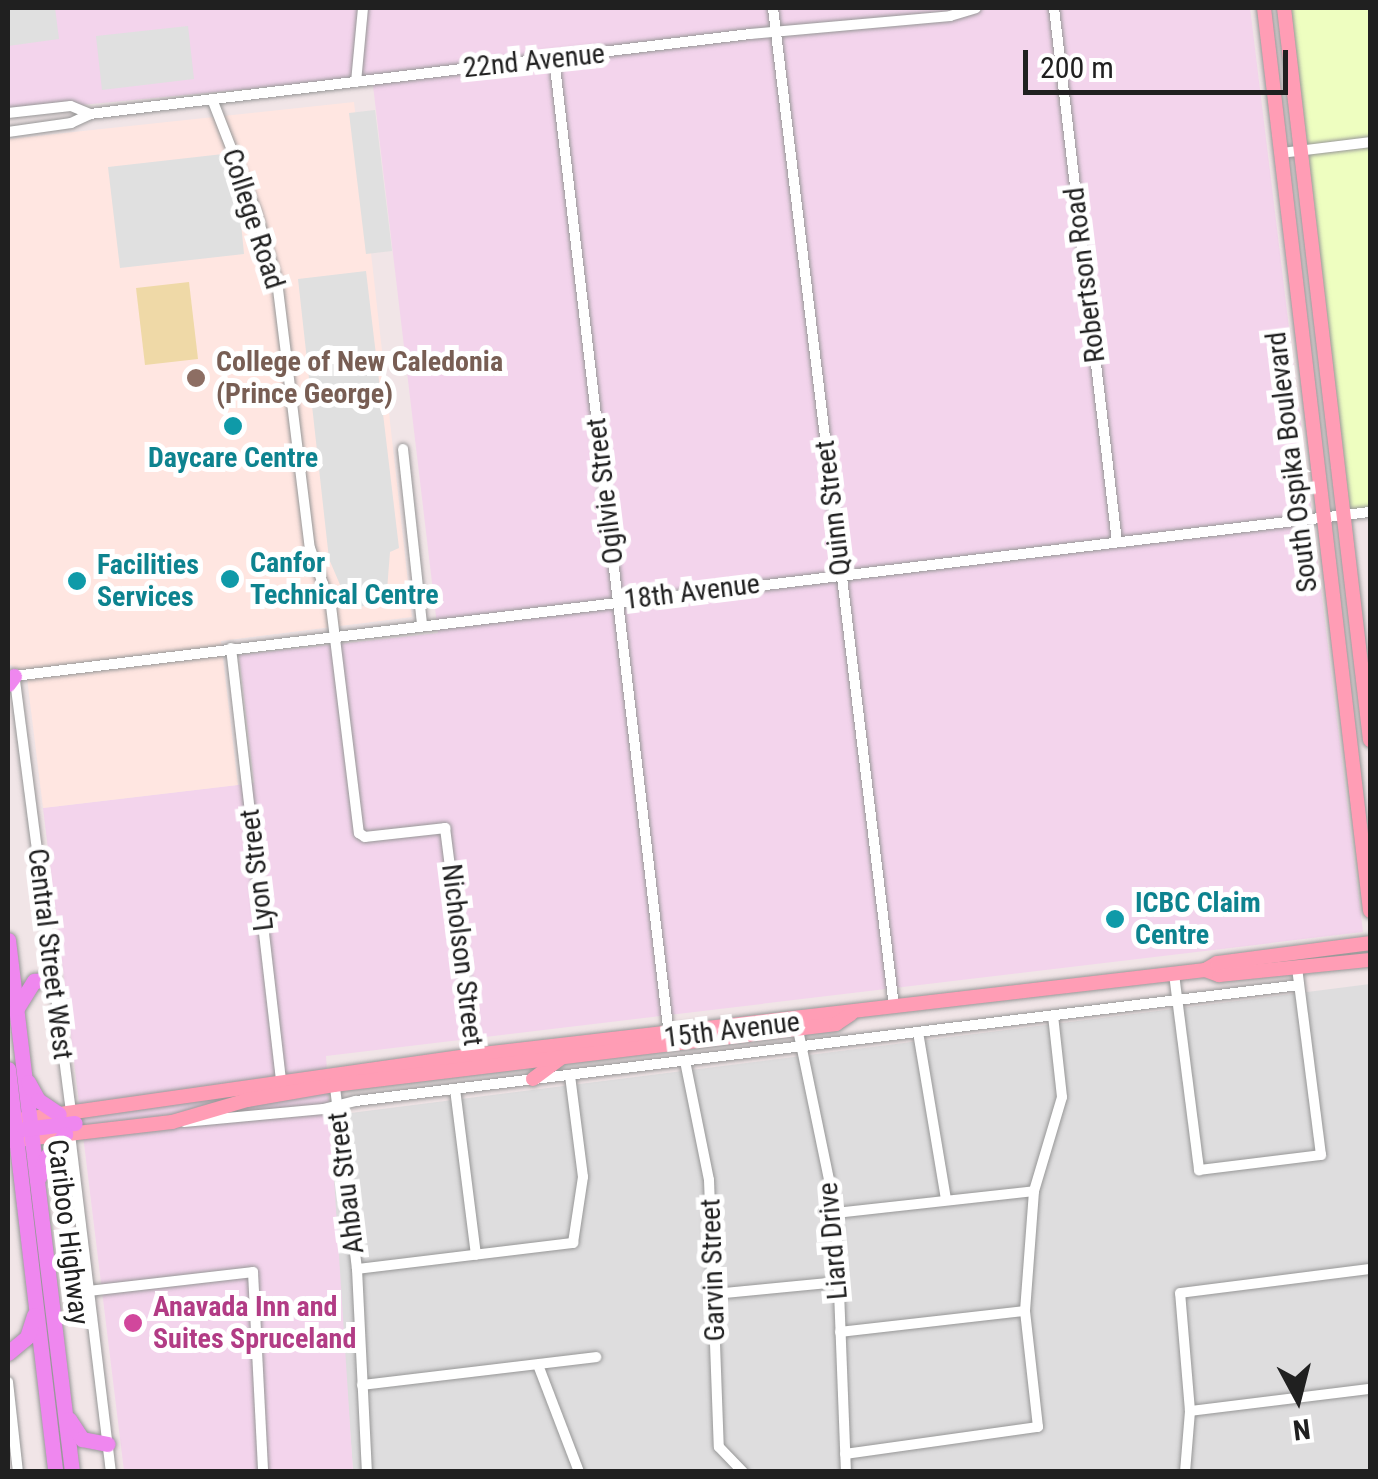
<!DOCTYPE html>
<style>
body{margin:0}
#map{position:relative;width:1378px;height:1479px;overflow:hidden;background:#f1e5e7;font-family:"Roboto Condensed",sans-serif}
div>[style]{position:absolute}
.residential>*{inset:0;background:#deddde}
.commercial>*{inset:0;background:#f3d4ec}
.education>*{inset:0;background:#ffe6e1}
.grass>*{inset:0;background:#efd9a7}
.park>*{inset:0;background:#eefec0}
.parking>*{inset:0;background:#e0e0e0}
.roads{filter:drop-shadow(0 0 2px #979797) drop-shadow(0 0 2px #979797)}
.minor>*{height:10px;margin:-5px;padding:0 5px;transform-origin:5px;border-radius:5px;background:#fff}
.major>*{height:14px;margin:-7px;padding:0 7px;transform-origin:7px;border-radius:7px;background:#ff9db5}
.highway>*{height:15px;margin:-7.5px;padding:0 7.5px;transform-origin:7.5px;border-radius:7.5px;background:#ef87ef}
.dots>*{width:28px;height:28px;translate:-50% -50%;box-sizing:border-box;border:5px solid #fff;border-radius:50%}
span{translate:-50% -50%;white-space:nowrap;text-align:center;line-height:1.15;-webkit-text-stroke:10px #fff;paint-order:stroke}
.street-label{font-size:28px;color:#202020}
.education-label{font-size:28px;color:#785e54;font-weight:700}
.left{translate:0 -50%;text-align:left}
.culture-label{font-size:28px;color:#0d838f;font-weight:700}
.hotel-label{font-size:28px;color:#b23c85;font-weight:700}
.frame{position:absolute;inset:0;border:10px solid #202020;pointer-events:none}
.north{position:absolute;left:1248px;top:1349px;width:100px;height:100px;-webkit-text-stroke:8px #fff;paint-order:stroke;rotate:173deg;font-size:28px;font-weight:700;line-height:40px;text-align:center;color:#202020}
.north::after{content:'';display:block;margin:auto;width:35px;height:45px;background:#202020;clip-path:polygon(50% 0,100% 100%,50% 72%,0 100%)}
.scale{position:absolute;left:1023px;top:50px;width:265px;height:45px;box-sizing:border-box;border:5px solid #202020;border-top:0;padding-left:12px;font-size:30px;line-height:35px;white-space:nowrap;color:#202020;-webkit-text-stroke:8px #fff;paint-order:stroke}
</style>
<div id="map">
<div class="residential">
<i style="clip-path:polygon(1370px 984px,1370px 1471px,353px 1471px,327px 1116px)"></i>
</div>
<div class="commercial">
<i style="clip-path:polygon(8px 8px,1250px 8px,1363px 932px,326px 1056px,353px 1471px,124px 1471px,43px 808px,254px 783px,239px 655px,438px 633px,372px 77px,8px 112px)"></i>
</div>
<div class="education">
<i style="clip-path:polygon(354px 102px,412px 617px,221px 641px,238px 785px,43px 808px,27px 678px,8px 663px,8px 139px)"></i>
</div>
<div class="grass">
<i style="clip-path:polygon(189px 282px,198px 359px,145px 365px,136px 288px)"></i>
</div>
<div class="park">
<i style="clip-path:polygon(1283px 8px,1370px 8px,1370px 511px,1345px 514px)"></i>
</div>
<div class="parking">
<i style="clip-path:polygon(8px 8px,55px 8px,59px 39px,8px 46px)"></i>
<i style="clip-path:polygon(188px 26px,194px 79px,102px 90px,96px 36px)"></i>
<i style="clip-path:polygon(375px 110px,392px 251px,366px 254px,349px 113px)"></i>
<i style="clip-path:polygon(223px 154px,237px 182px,244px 254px,120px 268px,108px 167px)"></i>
<i style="clip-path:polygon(366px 271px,399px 548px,390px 552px,386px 603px,350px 608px,329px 559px,298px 279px)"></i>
</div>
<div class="roads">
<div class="minor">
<i style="left:773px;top:8px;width:1006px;rotate:83.09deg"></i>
<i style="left:1054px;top:8px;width:538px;rotate:83.27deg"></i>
<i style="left:554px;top:58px;width:984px;rotate:83.29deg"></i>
<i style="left:356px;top:82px;width:74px;rotate:-84.6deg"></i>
<i style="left:212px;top:99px;width:121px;rotate:68.7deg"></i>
<i style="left:256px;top:212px;width:72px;rotate:73.1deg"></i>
<i style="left:277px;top:281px;width:269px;rotate:83deg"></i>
<i style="left:310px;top:548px;width:62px;rotate:70.1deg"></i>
<i style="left:331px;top:606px;width:229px;rotate:83deg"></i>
<i style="left:359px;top:833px;width:7px;rotate:34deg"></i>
<i style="left:365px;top:837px;width:81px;rotate:-6.4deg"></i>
<i style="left:445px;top:828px;width:235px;rotate:82.7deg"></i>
<i style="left:8px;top:113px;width:63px;rotate:-6.3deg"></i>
<i style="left:71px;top:106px;width:21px;rotate:23deg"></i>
<i style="left:8px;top:132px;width:64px;rotate:-8.1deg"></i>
<i style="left:71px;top:123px;width:21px;rotate:-25deg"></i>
<i style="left:90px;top:114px;width:665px;rotate:-6.91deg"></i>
<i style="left:750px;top:34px;width:201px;rotate:-5.1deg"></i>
<i style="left:950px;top:16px;width:27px;rotate:-17deg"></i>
<i style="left:1281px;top:153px;width:90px;rotate:-7deg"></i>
<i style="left:403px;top:449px;width:177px;rotate:83.8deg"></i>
<i style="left:231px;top:648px;width:444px;rotate:83.4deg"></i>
<i style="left:1174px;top:974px;width:198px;rotate:82.7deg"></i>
<i style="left:1199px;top:1170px;width:123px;rotate:-7deg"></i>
<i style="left:1321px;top:1155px;width:189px;rotate:-97.3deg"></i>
<i style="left:797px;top:1025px;width:192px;rotate:78.3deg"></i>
<i style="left:836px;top:1213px;width:259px;rotate:87.8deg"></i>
<i style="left:918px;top:1032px;width:170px;rotate:80.5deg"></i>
<i style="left:685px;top:1061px;width:121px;rotate:78.6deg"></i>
<i style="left:709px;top:1180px;width:267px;rotate:87.9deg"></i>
<i style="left:719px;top:1447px;width:35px;rotate:46deg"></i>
<i style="left:334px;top:1079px;width:191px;rotate:83.1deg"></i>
<i style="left:357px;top:1269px;width:203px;rotate:87.2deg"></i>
<i style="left:455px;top:1089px;width:167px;rotate:82.8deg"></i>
<i style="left:71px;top:1112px;width:440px;rotate:-97.4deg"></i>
<i style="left:14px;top:676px;width:1366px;rotate:-6.9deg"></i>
<i style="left:184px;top:1122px;width:140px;rotate:-5.3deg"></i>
<i style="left:323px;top:1109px;width:34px;rotate:-14deg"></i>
<i style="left:356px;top:1101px;width:950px;rotate:-7.01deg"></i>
<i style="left:70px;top:1134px;width:340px;rotate:83.1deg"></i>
<i style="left:836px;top:1213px;width:199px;rotate:-6.3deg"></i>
<i style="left:357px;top:1269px;width:218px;rotate:-6.9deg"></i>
<i style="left:573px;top:1243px;width:67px;rotate:-81.4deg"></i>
<i style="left:583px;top:1177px;width:103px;rotate:-97.3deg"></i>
<i style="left:89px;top:1291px;width:165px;rotate:-6.6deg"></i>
<i style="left:253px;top:1272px;width:200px;rotate:87.1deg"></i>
<i style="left:714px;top:1294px;width:125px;rotate:-5.5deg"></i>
<i style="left:840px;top:1332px;width:186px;rotate:-6.5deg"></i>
<i style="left:538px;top:1365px;width:115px;rotate:69deg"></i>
<i style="left:8px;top:1382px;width:91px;rotate:83.7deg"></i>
<i style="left:362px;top:1385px;width:236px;rotate:-6.8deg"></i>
<i style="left:1190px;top:1411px;width:181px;rotate:-7deg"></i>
<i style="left:845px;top:1454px;width:195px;rotate:-8deg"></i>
<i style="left:1038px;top:1427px;width:117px;rotate:-96.4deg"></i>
<i style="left:1025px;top:1311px;width:120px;rotate:-85.7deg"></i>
<i style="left:1034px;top:1191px;width:98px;rotate:-73.4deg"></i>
<i style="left:1062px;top:1097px;width:82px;rotate:-96.3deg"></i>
<i style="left:1185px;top:1472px;width:61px;rotate:-85.3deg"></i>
<i style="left:1190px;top:1411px;width:118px;rotate:-94.8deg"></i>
<i style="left:1180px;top:1293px;width:192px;rotate:-7.2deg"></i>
</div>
<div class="major">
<i style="left:1264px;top:8px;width:909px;rotate:83.3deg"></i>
<i style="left:1284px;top:8px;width:737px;rotate:83.3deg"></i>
<i style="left:1205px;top:970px;width:15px;rotate:20deg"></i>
<i style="left:1219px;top:975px;width:152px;rotate:-5.7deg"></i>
<i style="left:533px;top:1079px;width:34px;rotate:-37deg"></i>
<i style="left:18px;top:1120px;width:461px;rotate:-8.1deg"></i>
<i style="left:474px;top:1055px;width:736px;rotate:-6.63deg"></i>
<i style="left:1205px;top:970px;width:14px;rotate:-30deg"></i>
<i style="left:1217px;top:963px;width:154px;rotate:-7.4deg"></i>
<i style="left:8px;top:1141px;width:165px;rotate:-6.6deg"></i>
<i style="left:172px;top:1122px;width:78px;rotate:-16.3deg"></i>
<i style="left:247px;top:1100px;width:88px;rotate:-9.8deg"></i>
<i style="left:334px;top:1085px;width:506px;rotate:-6.93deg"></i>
<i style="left:836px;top:1024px;width:18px;rotate:-34deg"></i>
</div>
<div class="highway">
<i style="left:8px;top:684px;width:10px;rotate:-53deg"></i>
<i style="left:8px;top:940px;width:536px;rotate:83.14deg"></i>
<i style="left:17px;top:1008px;width:32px;rotate:-58deg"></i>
<i style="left:34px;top:981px;width:18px;rotate:-6deg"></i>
<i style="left:8px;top:1069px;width:406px;rotate:83.3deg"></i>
<i style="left:28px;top:1082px;width:21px;rotate:61deg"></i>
<i style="left:38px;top:1100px;width:25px;rotate:34deg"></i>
<i style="left:24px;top:1129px;width:51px;rotate:-6.7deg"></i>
<i style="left:39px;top:1177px;width:21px;rotate:-71deg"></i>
<i style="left:46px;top:1157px;width:30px;rotate:-50deg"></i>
<i style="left:8px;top:1353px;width:25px;rotate:-40deg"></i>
<i style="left:27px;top:1337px;width:23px;rotate:-72deg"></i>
<i style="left:69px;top:1419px;width:24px;rotate:57deg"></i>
<i style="left:82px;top:1439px;width:26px;rotate:11deg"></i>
</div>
</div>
<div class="dots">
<i style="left:196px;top:378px;background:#8d6e63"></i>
<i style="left:233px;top:426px;background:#0f9aa8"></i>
<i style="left:230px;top:579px;background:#0f9aa8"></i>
<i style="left:77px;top:581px;background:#0f9aa8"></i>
<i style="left:1115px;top:919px;background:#0f9aa8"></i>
<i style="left:133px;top:1323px;background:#d1479c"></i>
</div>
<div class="street-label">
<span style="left:534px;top:61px;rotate:-6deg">22nd Avenue</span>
<span style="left:253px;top:219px;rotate:72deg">College Road</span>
<span style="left:1085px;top:275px;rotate:-97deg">Robertson Road</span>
<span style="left:1292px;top:462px;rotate:-97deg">South Ospika Boulevard</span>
<span style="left:605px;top:491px;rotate:-97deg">Ogilvie Street</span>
<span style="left:833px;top:508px;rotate:-97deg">Quinn Street</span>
<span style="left:692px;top:592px;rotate:-7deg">18th Avenue</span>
<span style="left:257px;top:870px;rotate:-97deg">Lyon Street</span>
<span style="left:50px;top:954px;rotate:83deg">Central Street West</span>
<span style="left:462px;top:955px;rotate:83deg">Nicholson Street</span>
<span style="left:732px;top:1030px;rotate:-7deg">15th Avenue</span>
<span style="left:346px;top:1183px;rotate:-97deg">Ahbau Street</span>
<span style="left:68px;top:1232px;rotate:83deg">Cariboo Highway</span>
<span style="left:833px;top:1241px;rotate:-95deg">Liard Drive</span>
<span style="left:713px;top:1270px;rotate:-92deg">Garvin Street</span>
</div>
<div class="education-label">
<span class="left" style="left:216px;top:378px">College of New Caledonia<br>(Prince George)</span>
</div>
<div class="culture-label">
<span style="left:233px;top:458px">Daycare Centre</span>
<span class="left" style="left:250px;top:579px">Canfor<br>Technical Centre</span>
<span class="left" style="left:97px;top:581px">Facilities<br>Services</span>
<span class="left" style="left:1135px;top:919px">ICBC Claim<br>Centre</span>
</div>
<div class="hotel-label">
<span class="left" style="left:153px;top:1323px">Anavada Inn and<br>Suites Spruceland</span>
</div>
<div class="frame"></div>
<div class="north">N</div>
<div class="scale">200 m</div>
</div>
